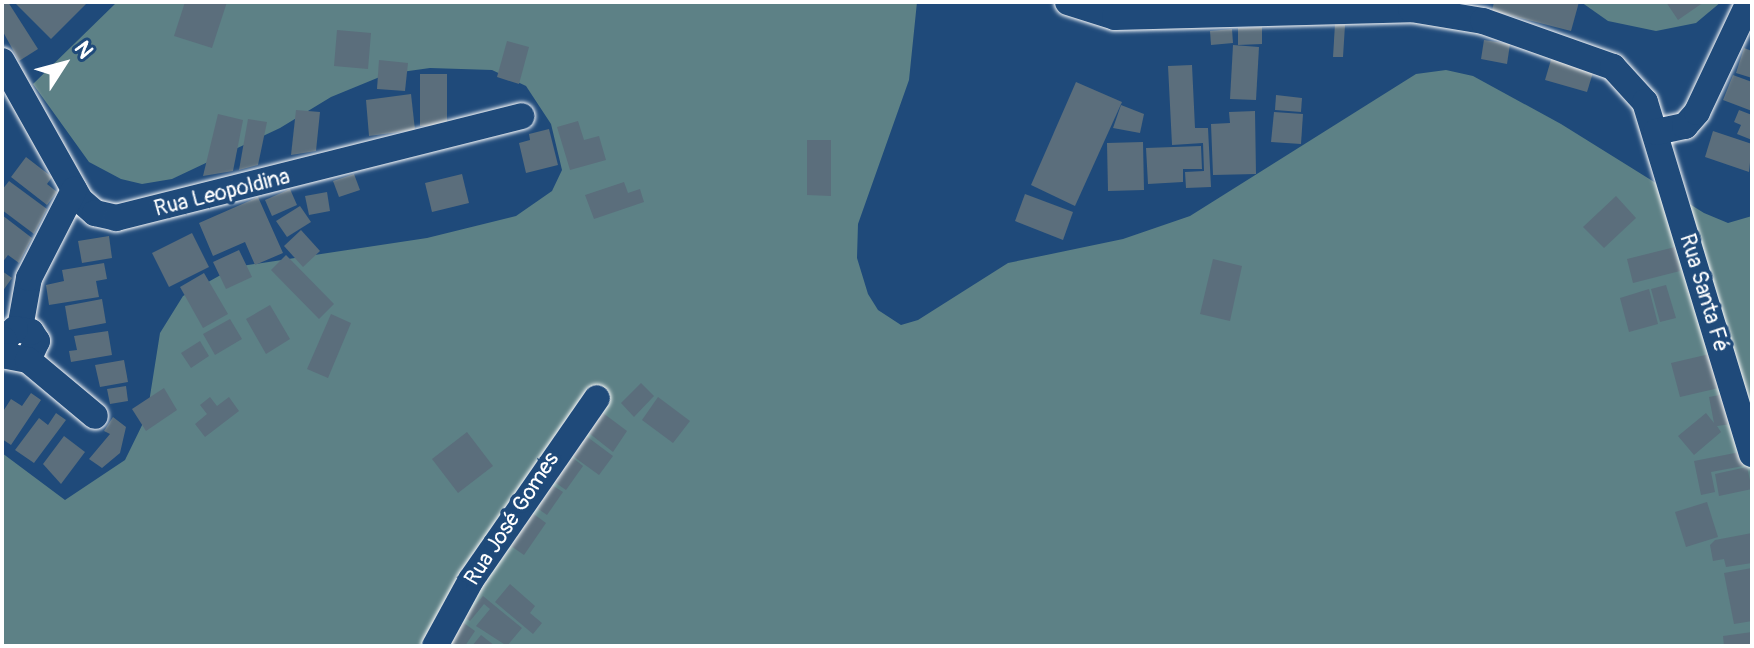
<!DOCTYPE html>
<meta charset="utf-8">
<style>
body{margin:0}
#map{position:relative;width:1754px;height:648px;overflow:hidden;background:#1f4a7a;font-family:Pangolin,sans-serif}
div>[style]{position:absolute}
.green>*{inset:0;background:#5d8186}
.building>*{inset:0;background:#5b6e7c}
.roads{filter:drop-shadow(0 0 2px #fff) drop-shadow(0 0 2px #fff)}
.minor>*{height:26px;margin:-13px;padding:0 13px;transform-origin:13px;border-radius:13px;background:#1f4a7a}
span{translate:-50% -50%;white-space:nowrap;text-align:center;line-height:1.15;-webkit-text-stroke:7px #1f4a7a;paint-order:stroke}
.street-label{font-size:22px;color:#fff}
.frame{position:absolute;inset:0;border:4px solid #fff;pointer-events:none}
.north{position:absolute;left:24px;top:24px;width:80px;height:80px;-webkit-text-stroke:6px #1f4a7a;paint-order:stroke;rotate:54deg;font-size:22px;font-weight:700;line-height:32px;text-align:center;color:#fff}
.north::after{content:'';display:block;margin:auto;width:28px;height:36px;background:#fff;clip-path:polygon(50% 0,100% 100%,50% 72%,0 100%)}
</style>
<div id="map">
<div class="green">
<i style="clip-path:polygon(117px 2px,917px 2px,909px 80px,858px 224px,857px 258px,868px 294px,878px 310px,901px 325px,918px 320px,1008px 263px,1123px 239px,1190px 216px,1416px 74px,1446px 70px,1473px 76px,1561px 124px,1704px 213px,1728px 223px,1752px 216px,1752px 646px,2px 646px,2px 453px,65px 500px,125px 460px,147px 415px,160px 333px,183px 296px,235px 267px,427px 238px,516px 216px,552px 191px,562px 170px,551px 124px,526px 86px,492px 70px,430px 68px,387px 74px,331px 97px,280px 128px,172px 179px,142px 184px,121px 179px,89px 162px,33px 84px)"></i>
<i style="clip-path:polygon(1581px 2px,1721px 2px,1696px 23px,1656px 31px,1608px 21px)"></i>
</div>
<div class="building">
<i style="clip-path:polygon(2px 2px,8px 2px,38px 49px,19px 61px,2px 30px)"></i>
<i style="clip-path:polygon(14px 2px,88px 2px,51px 39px)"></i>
<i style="clip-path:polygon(185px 2px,227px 2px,212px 48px,174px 36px)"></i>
<i style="clip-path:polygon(1494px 2px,1579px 2px,1571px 31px,1492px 11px)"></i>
<i style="clip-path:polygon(1666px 2px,1704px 2px,1678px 20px)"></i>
<i style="clip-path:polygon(1335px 24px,1345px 25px,1343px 57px,1333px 57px)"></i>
<i style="clip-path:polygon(1262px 27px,1262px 44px,1238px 45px,1238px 28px)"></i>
<i style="clip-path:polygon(1232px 29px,1233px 43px,1211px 45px,1210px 31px)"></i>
<i style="clip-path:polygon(337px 30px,371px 33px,368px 69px,334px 66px)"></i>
<i style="clip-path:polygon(1484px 40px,1510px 44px,1507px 64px,1481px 59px)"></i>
<i style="clip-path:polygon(507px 41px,529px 47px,519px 84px,497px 77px)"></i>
<i style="clip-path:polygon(1233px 45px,1259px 47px,1256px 100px,1230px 99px)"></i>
<i style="clip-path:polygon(1744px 48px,1752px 51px,1752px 78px,1736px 73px)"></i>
<i style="clip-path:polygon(1553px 53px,1595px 66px,1587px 92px,1545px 80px)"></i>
<i style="clip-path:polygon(379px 60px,408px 63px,405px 91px,377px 89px)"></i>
<i style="clip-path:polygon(1192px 65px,1195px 128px,1208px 128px,1211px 187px,1186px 188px,1185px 172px,1204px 171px,1203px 143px,1172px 145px,1168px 66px)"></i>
<i style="clip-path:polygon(420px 74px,447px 74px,447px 126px,420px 126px)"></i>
<i style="clip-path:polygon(1733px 75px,1752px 82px,1752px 111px,1723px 100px)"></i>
<i style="clip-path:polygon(1076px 82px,1122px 102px,1075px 206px,1031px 185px)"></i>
<i style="clip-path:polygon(411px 94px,415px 130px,369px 136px,366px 100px)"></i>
<i style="clip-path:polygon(1276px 95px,1302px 98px,1301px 112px,1275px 110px)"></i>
<i style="clip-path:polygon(1121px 105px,1144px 114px,1140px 133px,1113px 128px)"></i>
<i style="clip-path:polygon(296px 110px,320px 112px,316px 151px,291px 155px)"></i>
<i style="clip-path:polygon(1739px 110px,1752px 115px,1752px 140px,1737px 134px,1741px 125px,1734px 122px)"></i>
<i style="clip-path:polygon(1255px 111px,1256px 174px,1213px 175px,1211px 124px,1230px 123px,1229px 112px)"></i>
<i style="clip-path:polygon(1274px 112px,1303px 114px,1301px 144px,1271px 142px)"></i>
<i style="clip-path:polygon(218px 114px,243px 120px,233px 171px,203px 176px)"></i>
<i style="clip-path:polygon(248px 119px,267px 122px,258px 165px,239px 170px)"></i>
<i style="clip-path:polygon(578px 121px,584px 140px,599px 136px,606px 160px,570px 170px,557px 127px)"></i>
<i style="clip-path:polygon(549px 129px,558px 165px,526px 173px,519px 143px,530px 140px,529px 134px)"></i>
<i style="clip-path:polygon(1713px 131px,1752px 144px,1749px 172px,1705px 157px)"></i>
<i style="clip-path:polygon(807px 140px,831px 140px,831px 196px,807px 195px)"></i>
<i style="clip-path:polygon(1143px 142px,1144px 190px,1108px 191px,1107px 143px)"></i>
<i style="clip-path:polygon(1201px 146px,1202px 169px,1183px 169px,1183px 182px,1148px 184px,1146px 148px)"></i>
<i style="clip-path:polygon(26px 157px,52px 177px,47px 184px,57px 192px,47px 205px,11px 177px)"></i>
<i style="clip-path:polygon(354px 174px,360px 190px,339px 197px,333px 181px)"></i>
<i style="clip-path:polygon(462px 174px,469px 203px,432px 212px,425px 183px)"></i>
<i style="clip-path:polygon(9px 181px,47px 209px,34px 234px,2px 210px,2px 190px)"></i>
<i style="clip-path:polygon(624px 182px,628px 193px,640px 189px,644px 202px,594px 219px,585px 195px)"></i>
<i style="clip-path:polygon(290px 189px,297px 205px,272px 216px,265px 200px)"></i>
<i style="clip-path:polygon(327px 192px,330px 211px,309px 215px,305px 196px)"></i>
<i style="clip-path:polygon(1025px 194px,1073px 212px,1063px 240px,1015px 221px)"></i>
<i style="clip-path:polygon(1616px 196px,1636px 218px,1604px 248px,1583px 227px)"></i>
<i style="clip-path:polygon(258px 197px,283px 253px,255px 265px,245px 242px,213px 256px,199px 223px)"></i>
<i style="clip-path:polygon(300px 206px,311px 222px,287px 237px,276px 221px)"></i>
<i style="clip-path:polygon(2px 215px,32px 238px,19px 263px,8px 255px,2px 263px)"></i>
<i style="clip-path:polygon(301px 230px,320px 251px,303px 267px,284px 246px)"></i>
<i style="clip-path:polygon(192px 233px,209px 267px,169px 287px,152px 253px)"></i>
<i style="clip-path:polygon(109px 236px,112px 258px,82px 263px,78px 241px)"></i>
<i style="clip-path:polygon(1675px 247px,1680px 271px,1633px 283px,1627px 259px)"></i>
<i style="clip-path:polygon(239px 250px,252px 277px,226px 289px,213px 262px)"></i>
<i style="clip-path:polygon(286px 255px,334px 304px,319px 319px,271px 270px)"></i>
<i style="clip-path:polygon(1213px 259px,1242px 266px,1230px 321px,1200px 314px)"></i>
<i style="clip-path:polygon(104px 263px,107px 279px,96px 281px,99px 297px,49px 305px,46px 285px,64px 281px,62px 270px)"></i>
<i style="clip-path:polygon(2px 271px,12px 278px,2px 292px)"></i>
<i style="clip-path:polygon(204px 273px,228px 314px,203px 328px,180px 287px)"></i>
<i style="clip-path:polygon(1666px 285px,1676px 318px,1660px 322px,1651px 289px)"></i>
<i style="clip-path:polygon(1649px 289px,1658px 324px,1629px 332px,1620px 298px)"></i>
<i style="clip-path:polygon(102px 299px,106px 323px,69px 330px,65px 306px)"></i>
<i style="clip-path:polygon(270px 305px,290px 339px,266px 354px,246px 319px)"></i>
<i style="clip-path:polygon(331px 314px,351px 323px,328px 378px,307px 369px)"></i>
<i style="clip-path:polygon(230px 319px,242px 339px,215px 355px,203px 334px)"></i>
<i style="clip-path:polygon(108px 331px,112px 355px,71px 362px,69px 351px,77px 350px,74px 336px)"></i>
<i style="clip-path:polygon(200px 341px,209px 356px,191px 368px,181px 353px)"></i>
<i style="clip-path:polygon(1714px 353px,1723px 387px,1680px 397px,1671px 363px)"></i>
<i style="clip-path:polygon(124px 360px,128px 382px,100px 387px,95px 365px)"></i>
<i style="clip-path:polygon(641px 383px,654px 396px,634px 417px,621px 403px)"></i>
<i style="clip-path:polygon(126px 386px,128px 401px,110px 404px,107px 389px)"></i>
<i style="clip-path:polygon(164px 388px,177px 410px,146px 431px,132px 409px)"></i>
<i style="clip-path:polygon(31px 393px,41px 400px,11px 445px,2px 439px,2px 413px,11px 399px,22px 406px)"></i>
<i style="clip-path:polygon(1725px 394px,1731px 424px,1717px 426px,1721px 432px,1694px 455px,1678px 436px,1706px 413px,1714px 423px,1709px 397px)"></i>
<i style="clip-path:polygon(210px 397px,217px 406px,229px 397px,239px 411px,205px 437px,195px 424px,207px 414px,200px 405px)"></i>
<i style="clip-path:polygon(658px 397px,690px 421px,673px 443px,642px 420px)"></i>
<i style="clip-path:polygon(595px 407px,627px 431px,613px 452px,580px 426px)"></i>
<i style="clip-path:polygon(56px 413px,66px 420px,34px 463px,15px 450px,39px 418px,48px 425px)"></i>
<i style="clip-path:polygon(113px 417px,126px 427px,120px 453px,102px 468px,89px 459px,110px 434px,104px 431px)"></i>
<i style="clip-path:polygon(578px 430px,613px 456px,599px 475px,563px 449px)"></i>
<i style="clip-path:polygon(467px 432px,493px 466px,458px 493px,432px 459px)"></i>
<i style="clip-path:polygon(64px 436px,85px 452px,61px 484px,43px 464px)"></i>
<i style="clip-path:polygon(1740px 452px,1743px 466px,1711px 472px,1715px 492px,1701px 495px,1694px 461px)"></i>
<i style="clip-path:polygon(568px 454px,583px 466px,566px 490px,550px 479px)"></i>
<i style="clip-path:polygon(1747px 467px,1752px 489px,1719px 496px,1715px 474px)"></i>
<i style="clip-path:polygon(547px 482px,563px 492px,547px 515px,531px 504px)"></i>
<i style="clip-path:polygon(1707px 502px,1718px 537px,1686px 547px,1675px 512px)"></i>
<i style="clip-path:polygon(531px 512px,546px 523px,524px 555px,508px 544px)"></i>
<i style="clip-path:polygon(1752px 533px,1752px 563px,1726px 567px,1724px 559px,1713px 561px,1710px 545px,1715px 540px)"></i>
<i style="clip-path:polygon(1752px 568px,1752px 621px,1734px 624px,1724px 573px)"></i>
<i style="clip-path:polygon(510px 584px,535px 606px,530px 613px,542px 623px,533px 634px,495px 602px)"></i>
<i style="clip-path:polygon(483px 596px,522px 628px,507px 646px,476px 626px,490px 609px,484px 604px,470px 621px,465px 617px)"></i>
<i style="clip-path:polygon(461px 621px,475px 631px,465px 646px,456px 646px,448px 641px)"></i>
<i style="clip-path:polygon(1752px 632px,1752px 646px,1724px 646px,1723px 636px)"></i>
<i style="clip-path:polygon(481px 635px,495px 646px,472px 646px)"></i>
</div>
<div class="roads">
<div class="minor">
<i style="left:1068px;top:2px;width:49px;rotate:17.7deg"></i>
<i style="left:1115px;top:17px;width:296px;rotate:-1.5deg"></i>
<i style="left:1411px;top:9px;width:73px;rotate:9.5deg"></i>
<i style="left:1483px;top:21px;width:138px;rotate:19.5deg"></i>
<i style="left:1613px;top:67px;width:47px;rotate:47.6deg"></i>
<i style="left:1645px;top:102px;width:368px;rotate:73.1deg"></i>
<i style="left:2px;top:61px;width:159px;rotate:60.7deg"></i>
<i style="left:80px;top:200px;width:20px;rotate:41deg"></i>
<i style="left:95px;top:213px;width:22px;rotate:13deg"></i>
<i style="left:116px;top:218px;width:418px;rotate:-14.1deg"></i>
<i style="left:1656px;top:132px;width:30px;rotate:-12deg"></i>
<i style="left:1685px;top:126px;width:18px;rotate:-49deg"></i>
<i style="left:1697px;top:112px;width:122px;rotate:-64.7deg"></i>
<i style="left:20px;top:328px;width:51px;rotate:-79.8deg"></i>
<i style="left:29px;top:278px;width:99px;rotate:-62.9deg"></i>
<i style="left:28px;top:360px;width:21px;rotate:-65deg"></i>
<i style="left:37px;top:341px;width:11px;rotate:-124deg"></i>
<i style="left:31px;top:332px;width:16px;rotate:-169deg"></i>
<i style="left:15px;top:329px;width:16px;rotate:135deg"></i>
<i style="left:4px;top:340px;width:16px;rotate:79deg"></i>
<i style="left:7px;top:356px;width:21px;rotate:11deg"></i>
<i style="left:28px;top:360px;width:87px;rotate:39.9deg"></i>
<i style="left:435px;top:646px;width:75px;rotate:-61.4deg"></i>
<i style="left:471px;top:580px;width:221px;rotate:-55.3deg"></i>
</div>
</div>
<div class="street-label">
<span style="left:222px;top:193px;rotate:-14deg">Rua Leopoldina</span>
<span style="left:1704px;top:293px;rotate:73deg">Rua Santa Fé</span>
<span style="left:512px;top:519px;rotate:-57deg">Rua José Gomes</span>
</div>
<div class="frame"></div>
<div class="north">N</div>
</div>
